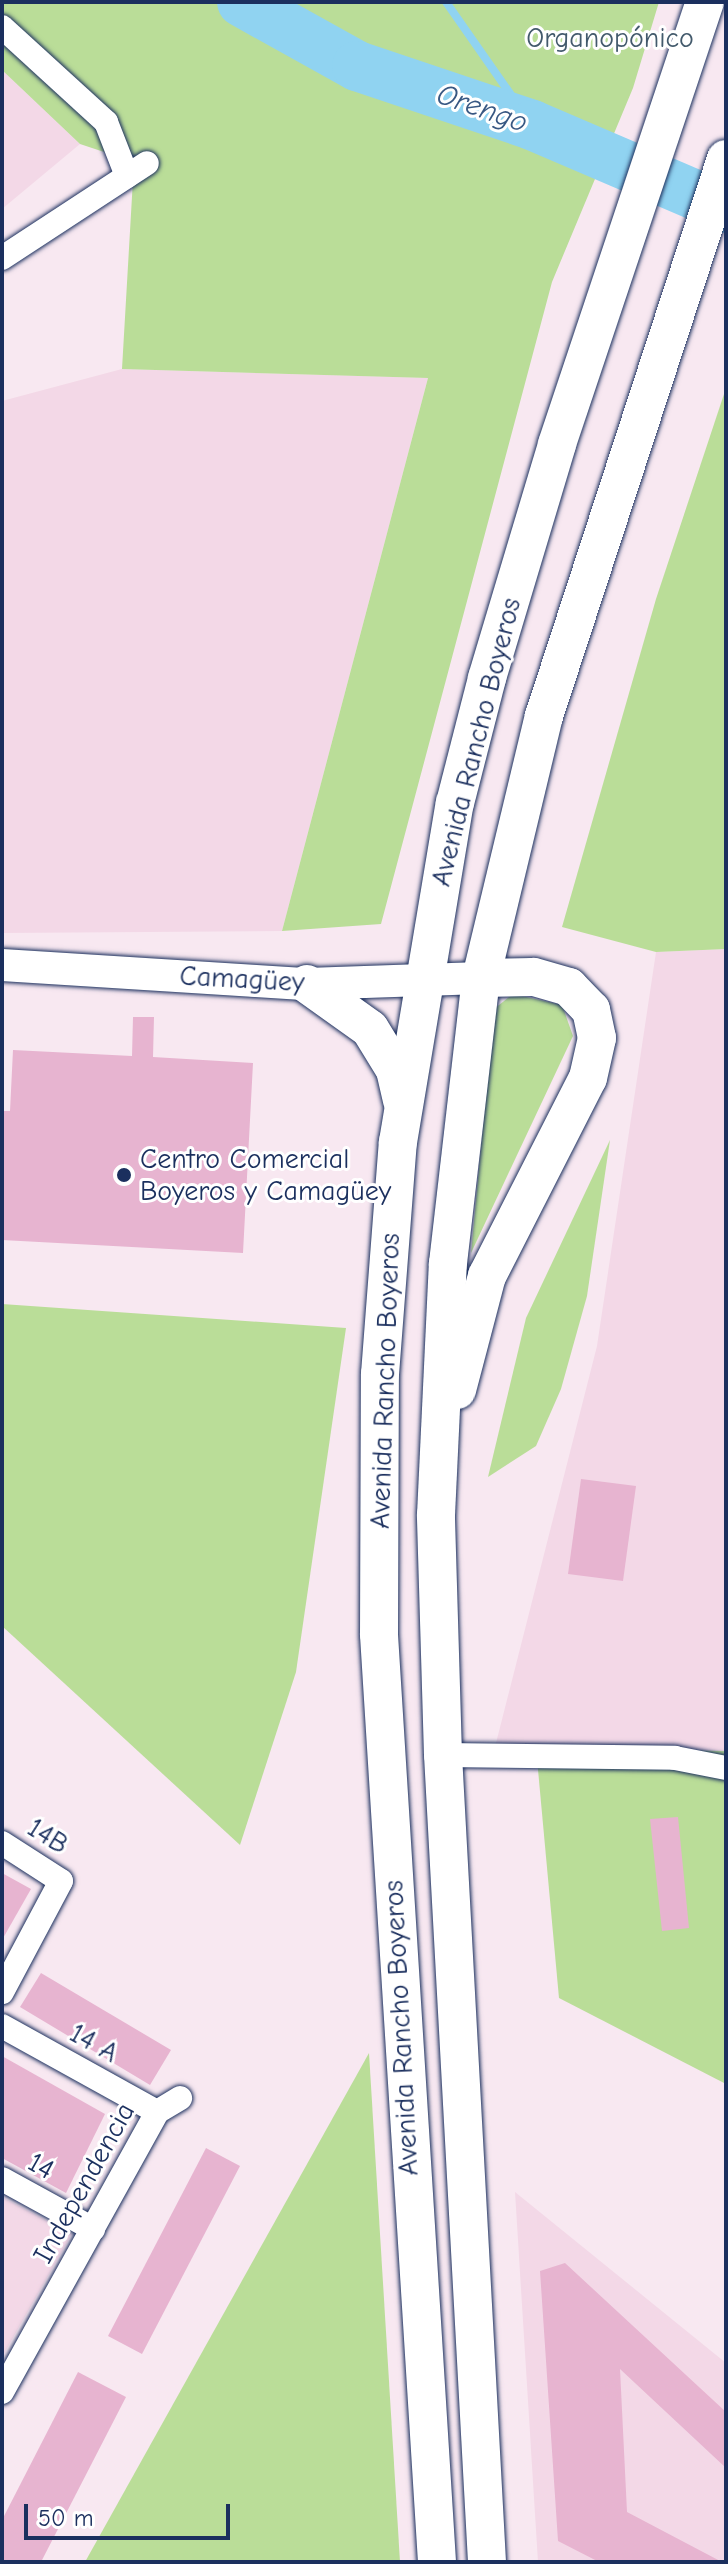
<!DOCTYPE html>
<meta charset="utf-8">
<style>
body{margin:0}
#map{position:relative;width:728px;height:2564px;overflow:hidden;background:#f8e8f1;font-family:"Comic Neue",sans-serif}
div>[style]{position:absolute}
.built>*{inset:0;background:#f3d8e7}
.green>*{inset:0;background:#badd98}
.stream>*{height:8px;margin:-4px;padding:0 4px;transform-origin:4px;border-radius:4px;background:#90d3f1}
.river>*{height:50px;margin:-25px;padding:0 25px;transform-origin:25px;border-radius:25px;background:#90d3f1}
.building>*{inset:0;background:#e7b4d0}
.roads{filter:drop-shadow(0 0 2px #1b2f5e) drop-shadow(0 0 2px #1b2f5e)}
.minor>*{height:24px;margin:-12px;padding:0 12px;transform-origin:12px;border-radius:12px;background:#fff}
.secondary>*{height:32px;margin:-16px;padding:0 16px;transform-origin:16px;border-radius:16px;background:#fff}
.trunk>*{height:38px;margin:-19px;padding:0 19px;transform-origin:19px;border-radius:19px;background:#fff}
.dots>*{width:22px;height:22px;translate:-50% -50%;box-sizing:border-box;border:4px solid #fff;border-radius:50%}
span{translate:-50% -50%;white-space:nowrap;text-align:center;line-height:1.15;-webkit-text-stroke:6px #fff;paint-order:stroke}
.park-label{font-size:28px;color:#435a6c}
.street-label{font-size:28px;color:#1b2f5e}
.poi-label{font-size:28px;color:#1b2f5e}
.left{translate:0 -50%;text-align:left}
.water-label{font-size:30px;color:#385883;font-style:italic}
.frame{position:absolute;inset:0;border:4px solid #1b2f5e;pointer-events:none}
.scale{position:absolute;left:24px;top:2504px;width:206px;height:36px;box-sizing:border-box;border:4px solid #1b2f5e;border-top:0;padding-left:10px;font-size:24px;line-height:28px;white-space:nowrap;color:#1b2f5e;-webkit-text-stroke:6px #fff;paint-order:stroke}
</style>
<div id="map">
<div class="built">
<i style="clip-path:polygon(2px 70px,80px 144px,2px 209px)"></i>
<i style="clip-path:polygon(122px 369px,428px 378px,282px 931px,2px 933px,2px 401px)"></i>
<i style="clip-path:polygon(726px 949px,726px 1751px,495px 1747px,597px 1346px,656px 952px)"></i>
<i style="clip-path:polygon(515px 2192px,726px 2363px,726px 2562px,538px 2562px)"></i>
<i style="clip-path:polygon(2px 2197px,72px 2234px,2px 2357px)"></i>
</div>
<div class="green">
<i style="clip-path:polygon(2px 2px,659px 2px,633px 88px,552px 282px,381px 924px,282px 931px,428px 378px,122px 369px,134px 162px,80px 144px,2px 70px)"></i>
<i style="clip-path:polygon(726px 388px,726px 949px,656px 952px,562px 927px,656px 599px)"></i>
<i style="clip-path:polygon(513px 994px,562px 1005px,573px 1036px,471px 1253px,494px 1009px)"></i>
<i style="clip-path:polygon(610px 1140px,587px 1296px,561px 1389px,536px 1446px,488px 1477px,526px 1318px)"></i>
<i style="clip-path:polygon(2px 1304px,346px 1328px,296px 1672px,240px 1845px,2px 1626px)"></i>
<i style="clip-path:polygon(536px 1748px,726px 1751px,726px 2084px,559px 1998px)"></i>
<i style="clip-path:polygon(369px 2053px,400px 2562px,85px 2562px)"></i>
</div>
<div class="stream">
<i style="left:446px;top:2px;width:150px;rotate:55deg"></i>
</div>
<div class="river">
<i style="left:242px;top:2px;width:132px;rotate:29.1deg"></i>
<i style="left:357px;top:66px;width:185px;rotate:18.6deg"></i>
<i style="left:532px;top:125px;width:211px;rotate:23.2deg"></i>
</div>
<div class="building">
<i style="clip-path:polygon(133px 1017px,154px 1017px,153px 1057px,253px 1063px,243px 1253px,2px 1240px,2px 1111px,10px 1111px,13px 1050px,132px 1056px)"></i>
<i style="clip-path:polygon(581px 1479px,636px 1486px,623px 1581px,568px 1574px)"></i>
<i style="clip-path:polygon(678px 1817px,689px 1928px,662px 1931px,650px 1819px)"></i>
<i style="clip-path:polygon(2px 1873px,31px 1889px,2px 1940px)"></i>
<i style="clip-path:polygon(41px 1973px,171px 2050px,150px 2085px,20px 2007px)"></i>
<i style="clip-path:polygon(2px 2056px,105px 2114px,66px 2193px,2px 2158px)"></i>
<i style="clip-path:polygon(206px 2148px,240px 2166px,142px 2354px,108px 2336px)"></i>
<i style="clip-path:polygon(565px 2263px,726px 2412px,726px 2468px,620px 2369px,627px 2512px,722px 2562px,599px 2562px,558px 2541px,540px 2271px)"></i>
<i style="clip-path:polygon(78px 2372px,126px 2397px,41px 2562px,2px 2562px,2px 2520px)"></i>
</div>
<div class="roads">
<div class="minor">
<i style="left:2px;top:27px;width:141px;rotate:42.4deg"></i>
<i style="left:106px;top:122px;width:58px;rotate:68.7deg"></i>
<i style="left:2px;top:258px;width:173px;rotate:-33.2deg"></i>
<i style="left:443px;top:1755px;width:232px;rotate:0.7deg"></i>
<i style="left:675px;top:1758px;width:52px;rotate:11.1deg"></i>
<i style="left:2px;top:1843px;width:70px;rotate:32.8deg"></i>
<i style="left:61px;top:1881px;width:126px;rotate:118deg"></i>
<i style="left:2px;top:2026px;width:177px;rotate:29deg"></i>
<i style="left:2px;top:2179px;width:104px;rotate:28.8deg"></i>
<i style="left:2px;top:2392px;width:320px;rotate:-61deg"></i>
<i style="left:157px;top:2112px;width:27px;rotate:-31deg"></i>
</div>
<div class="secondary">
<i style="left:2px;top:965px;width:306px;rotate:3.6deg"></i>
<i style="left:307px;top:984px;width:174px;rotate:-2deg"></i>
</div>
<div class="trunk">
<i style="left:307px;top:984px;width:77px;rotate:35.5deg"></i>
<i style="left:370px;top:1029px;width:48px;rotate:58.6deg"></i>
<i style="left:395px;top:1070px;width:31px;rotate:77deg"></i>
<i style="left:457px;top:1390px;width:118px;rotate:-75.3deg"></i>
<i style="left:487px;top:1276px;width:222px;rotate:-63deg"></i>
<i style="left:588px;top:1078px;width:41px;rotate:-77.3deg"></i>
<i style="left:597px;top:1038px;width:29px;rotate:-102deg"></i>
<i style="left:591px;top:1010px;width:32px;rotate:-134deg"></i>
<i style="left:569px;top:987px;width:37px;rotate:-164deg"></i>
<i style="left:533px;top:977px;width:52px;rotate:178.9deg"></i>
<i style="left:437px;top:2562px;width:930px;rotate:-93.58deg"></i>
<i style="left:379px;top:1634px;width:260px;rotate:-89.8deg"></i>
<i style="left:380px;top:1374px;width:233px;rotate:-85.6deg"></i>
<i style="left:398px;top:1142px;width:344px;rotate:-80.5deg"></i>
<i style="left:455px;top:803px;width:129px;rotate:-75.6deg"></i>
<i style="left:487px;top:678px;width:244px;rotate:-73.3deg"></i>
<i style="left:557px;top:444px;width:466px;rotate:-71.5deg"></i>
<i style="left:487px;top:2562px;width:808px;rotate:-93.12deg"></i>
<i style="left:443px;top:1755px;width:240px;rotate:-91.7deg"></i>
<i style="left:436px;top:1515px;width:252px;rotate:-87.3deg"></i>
<i style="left:448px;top:1263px;width:287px;rotate:-83.4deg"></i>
<i style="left:481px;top:978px;width:269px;rotate:-76.5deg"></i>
<i style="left:544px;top:716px;width:586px;rotate:-71.91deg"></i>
</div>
</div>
<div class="dots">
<i style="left:124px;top:1175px;background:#1b2f5e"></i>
</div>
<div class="park-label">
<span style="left:610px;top:38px">Organopónico</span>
</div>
<div class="street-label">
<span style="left:476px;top:742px;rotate:-76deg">Avenida Rancho Boyeros</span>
<span style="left:242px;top:979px;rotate:3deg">Camagüey</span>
<span style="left:385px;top:1381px;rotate:-88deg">Avenida Rancho Boyeros</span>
<span style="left:48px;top:1836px;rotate:32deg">14B</span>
<span style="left:401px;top:2028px;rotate:-93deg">Avenida Rancho Boyeros</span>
<span style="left:94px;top:2043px;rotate:29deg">14 A</span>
<span style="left:41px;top:2166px;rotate:29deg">14</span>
<span style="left:84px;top:2183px;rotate:-61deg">Independencia</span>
</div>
<div class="poi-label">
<span class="left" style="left:140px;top:1175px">Centro Comercial<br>Boyeros y Camagüey</span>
</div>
<div class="water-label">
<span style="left:482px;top:109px;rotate:19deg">Orengo</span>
</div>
<div class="frame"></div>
<div class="scale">50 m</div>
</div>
